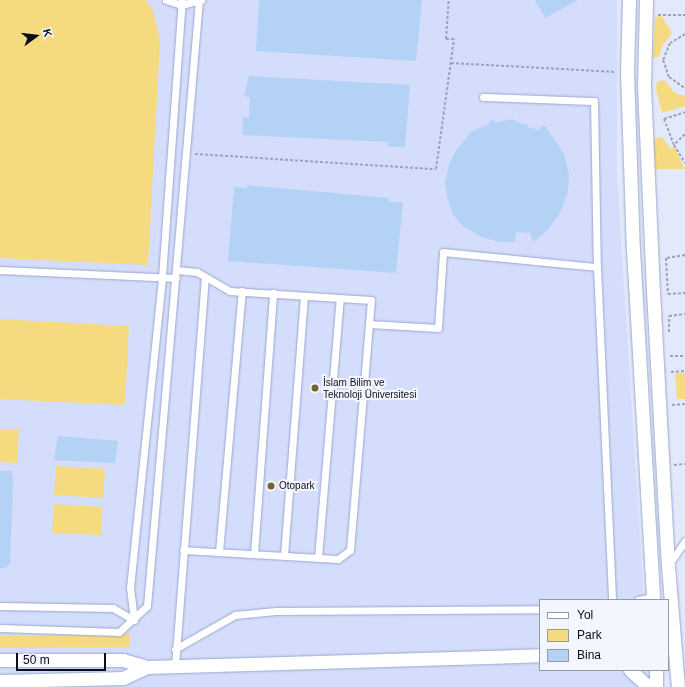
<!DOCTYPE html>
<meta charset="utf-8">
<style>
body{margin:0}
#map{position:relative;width:685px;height:687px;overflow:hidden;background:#e3e8fa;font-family:Helvetica,sans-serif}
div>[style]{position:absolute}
.built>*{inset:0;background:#d4ddfb}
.green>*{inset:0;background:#f6da7f}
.building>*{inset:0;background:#b4d2f5}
.path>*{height:2px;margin-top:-1px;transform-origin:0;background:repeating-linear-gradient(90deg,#9fa3b4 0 3px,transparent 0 5px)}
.roads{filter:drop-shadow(0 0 1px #9ca7cf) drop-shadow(0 0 1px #9ca7cf)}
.lane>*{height:7px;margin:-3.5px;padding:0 3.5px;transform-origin:3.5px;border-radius:3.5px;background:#fff}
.street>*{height:13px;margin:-6.5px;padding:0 6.5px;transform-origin:6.5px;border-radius:6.5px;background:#fff}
.dots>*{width:11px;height:11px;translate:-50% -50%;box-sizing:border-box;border:2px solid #f3f6ff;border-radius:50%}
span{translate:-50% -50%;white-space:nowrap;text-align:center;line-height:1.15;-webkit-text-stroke:4px #f3f6ff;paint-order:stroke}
.poi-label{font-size:10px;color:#0a0d1b}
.left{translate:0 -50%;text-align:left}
.legend{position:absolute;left:539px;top:599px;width:130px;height:72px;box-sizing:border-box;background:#f3f6ff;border:1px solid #9699a4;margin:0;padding:5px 7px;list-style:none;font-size:12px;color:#0a0d1b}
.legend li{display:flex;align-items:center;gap:8px;height:20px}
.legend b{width:20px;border:1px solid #9699a4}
.north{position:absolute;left:16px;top:16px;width:40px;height:40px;-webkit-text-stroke:3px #f3f6ff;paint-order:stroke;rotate:75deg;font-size:11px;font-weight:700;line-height:16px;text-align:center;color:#0a0d1b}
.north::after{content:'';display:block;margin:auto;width:14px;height:18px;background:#0a0d1b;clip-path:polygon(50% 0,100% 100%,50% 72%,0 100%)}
.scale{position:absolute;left:16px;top:653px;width:90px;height:18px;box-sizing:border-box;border:2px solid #0a0d1b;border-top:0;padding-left:5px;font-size:12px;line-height:14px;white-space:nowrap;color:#0a0d1b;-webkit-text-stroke:3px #f3f6ff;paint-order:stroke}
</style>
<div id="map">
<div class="built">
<i style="clip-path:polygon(0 0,617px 0,617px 176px,644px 600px,540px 600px,540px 670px,649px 670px,650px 687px,0 687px)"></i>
</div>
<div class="green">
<i style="clip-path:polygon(0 0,145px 0,153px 10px,160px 41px,148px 265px,0 258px)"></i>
<i style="clip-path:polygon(662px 16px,672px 33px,662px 46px,659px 57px,653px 58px,655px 17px)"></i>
<i style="clip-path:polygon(664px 80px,675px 93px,685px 96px,685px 106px,662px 113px,656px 90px,657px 82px)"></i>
<i style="clip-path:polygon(662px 137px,671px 149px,674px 147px,685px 169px,653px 169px,652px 140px)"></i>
<i style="clip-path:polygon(0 319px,129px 326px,125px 405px,0 399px)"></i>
<i style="clip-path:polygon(675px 373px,685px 373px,685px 399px,677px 399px)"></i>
<i style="clip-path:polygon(0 429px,19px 429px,17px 463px,0 462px)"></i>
<i style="clip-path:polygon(56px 466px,105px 469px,103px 498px,54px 495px)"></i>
<i style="clip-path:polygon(54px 504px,102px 507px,101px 535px,52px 533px)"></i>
<i style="clip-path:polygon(130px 634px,129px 647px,0 648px,0 636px)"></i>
</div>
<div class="building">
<i style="clip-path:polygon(259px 0,422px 0,416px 61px,256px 51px)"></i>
<i style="clip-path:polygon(535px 0,578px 0,545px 18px)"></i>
<i style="clip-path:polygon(249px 76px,410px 85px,405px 147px,388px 147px,388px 142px,242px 135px,243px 117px,249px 118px,250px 98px,244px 96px)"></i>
<i style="clip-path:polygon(512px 119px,522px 124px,528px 124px,527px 127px,539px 130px,541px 126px,545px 126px,564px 154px,569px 175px,568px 192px,560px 213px,546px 232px,533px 242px,530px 233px,516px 232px,515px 242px,500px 242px,482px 237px,463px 226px,453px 215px,447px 197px,445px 183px,449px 164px,457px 149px,471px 132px,489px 124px,490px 121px,494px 120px,495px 123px)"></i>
<i style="clip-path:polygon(247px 185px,389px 198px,388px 202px,403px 202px,396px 273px,228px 261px,234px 187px,248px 188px)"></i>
<i style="clip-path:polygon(58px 436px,118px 441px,115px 463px,54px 460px)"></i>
<i style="clip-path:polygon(0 471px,12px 471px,13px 483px,10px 564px,5px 568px,0 568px)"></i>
</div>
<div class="path">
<i style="left:658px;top:15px;width:27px"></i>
<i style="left:685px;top:34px;width:17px;rotate:149deg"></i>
<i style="left:670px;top:43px;width:18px;rotate:112deg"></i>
<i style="left:663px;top:60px;width:18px;rotate:71deg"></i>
<i style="left:669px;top:77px;width:19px;rotate:35deg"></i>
<i style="left:451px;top:63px;width:165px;rotate:3.1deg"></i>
<i style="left:685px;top:134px;width:16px;rotate:135deg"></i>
<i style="left:674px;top:145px;width:21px;rotate:59deg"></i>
<i style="left:674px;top:145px;width:28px;rotate:-111deg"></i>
<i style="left:664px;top:119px;width:22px;rotate:-18deg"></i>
<i style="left:195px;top:154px;width:241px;rotate:3.6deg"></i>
<i style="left:436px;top:169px;width:131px;rotate:-82.1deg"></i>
<i style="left:454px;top:39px;width:8px;rotate:180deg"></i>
<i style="left:446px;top:39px;width:39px;rotate:-86deg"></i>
<i style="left:685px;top:255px;width:19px;rotate:171deg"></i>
<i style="left:666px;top:258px;width:36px;rotate:87deg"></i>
<i style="left:668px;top:294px;width:17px;rotate:-3deg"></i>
<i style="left:669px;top:332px;width:16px;rotate:-90deg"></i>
<i style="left:669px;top:316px;width:16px;rotate:-7deg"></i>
<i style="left:670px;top:356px;width:15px"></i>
<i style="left:671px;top:372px;width:14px;rotate:-4deg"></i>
<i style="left:672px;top:405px;width:13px;rotate:-4deg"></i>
<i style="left:674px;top:465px;width:11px;rotate:-5deg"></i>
</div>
<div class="roads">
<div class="lane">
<i style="left:166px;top:0;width:16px;rotate:18deg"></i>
<i style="left:181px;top:5px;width:21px;rotate:-14deg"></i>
<i style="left:483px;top:97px;width:111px;rotate:2.1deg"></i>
<i style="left:594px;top:101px;width:166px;rotate:89deg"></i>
<i style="left:597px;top:267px;width:333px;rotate:87.4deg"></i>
<i style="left:0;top:270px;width:176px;rotate:2.6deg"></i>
<i style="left:177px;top:270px;width:20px;rotate:6deg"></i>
<i style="left:197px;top:272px;width:38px;rotate:30deg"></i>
<i style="left:230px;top:291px;width:141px;rotate:3.7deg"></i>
<i style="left:371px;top:300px;width:251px;rotate:94.8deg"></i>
<i style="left:350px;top:550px;width:15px;rotate:143deg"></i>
<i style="left:338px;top:559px;width:155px;rotate:-176.7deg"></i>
<i style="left:369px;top:324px;width:69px;rotate:3.3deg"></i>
<i style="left:438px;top:328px;width:76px;rotate:-86.2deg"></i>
<i style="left:443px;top:252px;width:155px;rotate:5.6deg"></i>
<i style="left:219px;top:552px;width:262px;rotate:-85deg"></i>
<i style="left:254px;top:554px;width:262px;rotate:-85.8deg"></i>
<i style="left:284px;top:556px;width:261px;rotate:-85.6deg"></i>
<i style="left:318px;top:558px;width:261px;rotate:-85.2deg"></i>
<i style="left:669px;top:564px;width:28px;rotate:-55deg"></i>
<i style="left:638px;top:600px;width:14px;rotate:-12deg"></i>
<i style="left:0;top:606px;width:113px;rotate:1deg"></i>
<i style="left:113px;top:608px;width:24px;rotate:30deg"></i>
<i style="left:134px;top:620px;width:32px;rotate:-97deg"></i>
<i style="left:130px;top:588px;width:313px;rotate:-84.1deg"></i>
<i style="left:162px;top:277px;width:278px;rotate:-85.9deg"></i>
<i style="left:0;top:628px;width:119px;rotate:1.9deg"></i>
<i style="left:119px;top:632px;width:38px;rotate:-43deg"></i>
<i style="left:147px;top:606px;width:608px;rotate:-85.1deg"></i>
<i style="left:175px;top:649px;width:69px;rotate:-29.5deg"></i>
<i style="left:235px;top:615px;width:41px;rotate:-5.6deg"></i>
<i style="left:276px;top:611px;width:264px;rotate:-0.4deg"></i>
<i style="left:175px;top:666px;width:390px;rotate:-85.6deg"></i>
</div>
<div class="street">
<i style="left:629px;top:0;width:72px;rotate:91.6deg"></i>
<i style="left:627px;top:72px;width:177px;rotate:88.1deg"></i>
<i style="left:633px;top:249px;width:352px;rotate:86.7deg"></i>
<i style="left:646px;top:0;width:86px;rotate:91.3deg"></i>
<i style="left:644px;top:86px;width:205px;rotate:87.5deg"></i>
<i style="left:653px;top:291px;width:275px;rotate:86.9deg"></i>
<i style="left:668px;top:566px;width:121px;rotate:85.3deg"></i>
<i style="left:0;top:660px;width:123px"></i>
<i style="left:123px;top:660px;width:25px;rotate:16deg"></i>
<i style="left:147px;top:667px;width:393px;rotate:-1.7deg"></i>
<i style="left:630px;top:670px;width:25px;rotate:42deg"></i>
<i style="left:656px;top:670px;width:17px;rotate:90deg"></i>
<i style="left:0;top:681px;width:123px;rotate:-1.4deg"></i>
<i style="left:123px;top:678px;width:26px;rotate:-25deg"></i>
</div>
</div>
<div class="dots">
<i style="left:315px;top:388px;background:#736432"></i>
<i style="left:271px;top:486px;background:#736432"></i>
</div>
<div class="poi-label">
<span class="left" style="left:323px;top:388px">İslam Bilim ve<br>Teknoloji Üniversitesi</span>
<span class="left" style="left:279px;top:486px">Otopark</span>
</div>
<ul class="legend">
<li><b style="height:5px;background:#fff"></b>Yol</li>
<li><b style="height:11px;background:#f6da7f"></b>Park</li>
<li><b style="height:11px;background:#b4d2f5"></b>Bina</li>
</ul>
<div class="north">K</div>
<div class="scale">50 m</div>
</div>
